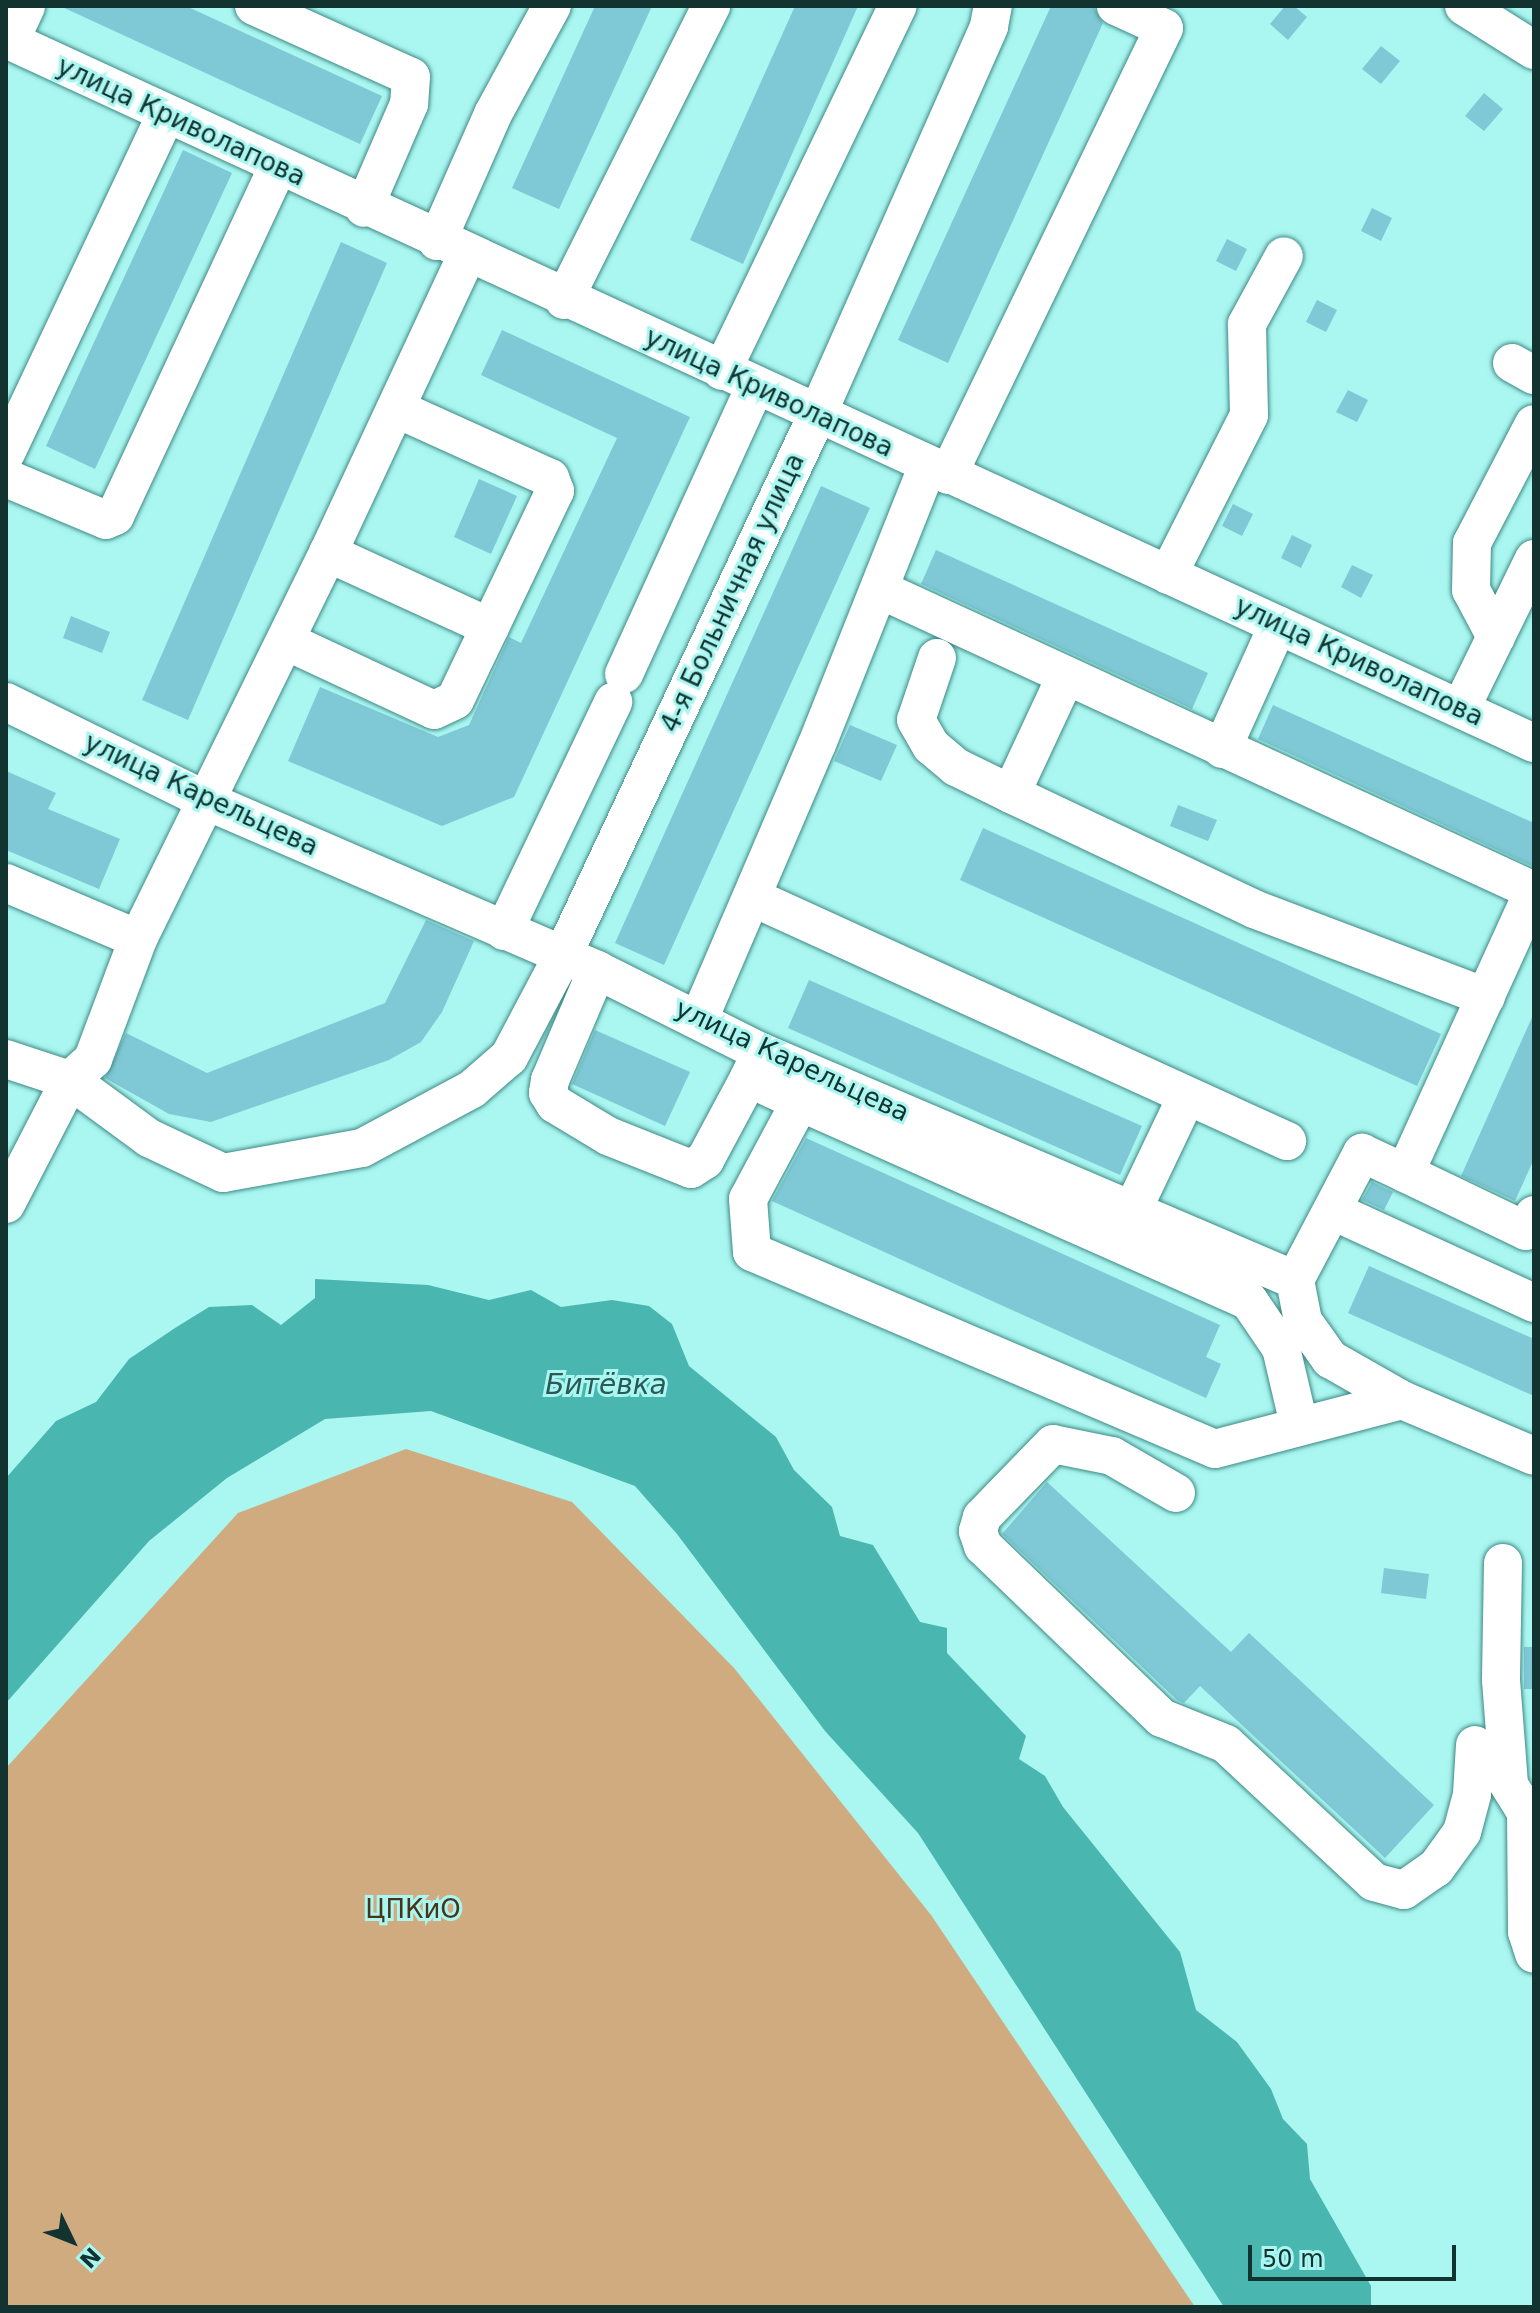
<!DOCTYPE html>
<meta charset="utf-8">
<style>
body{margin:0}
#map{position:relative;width:1540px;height:2313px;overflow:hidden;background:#aaf6f0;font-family:"DejaVu Sans",sans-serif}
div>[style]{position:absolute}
.green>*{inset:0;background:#d0ab80}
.water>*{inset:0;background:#4ab6b0}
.building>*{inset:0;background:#7fc8d5}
.roads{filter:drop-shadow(0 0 2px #3e8985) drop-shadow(0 0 2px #3e8985)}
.minor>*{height:38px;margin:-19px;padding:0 19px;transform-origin:19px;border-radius:19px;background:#fff}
span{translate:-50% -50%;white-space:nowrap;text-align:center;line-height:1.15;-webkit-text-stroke:6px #aaf6f0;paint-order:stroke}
.street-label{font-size:26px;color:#133331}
.park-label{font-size:26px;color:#493319}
.water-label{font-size:28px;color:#2b5956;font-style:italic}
.frame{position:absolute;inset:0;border:8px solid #133331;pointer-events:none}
.north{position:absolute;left:32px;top:2201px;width:80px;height:80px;-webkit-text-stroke:6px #aaf6f0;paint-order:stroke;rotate:133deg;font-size:22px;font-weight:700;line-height:32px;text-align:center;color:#133331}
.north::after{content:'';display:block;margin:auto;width:28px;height:36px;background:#133331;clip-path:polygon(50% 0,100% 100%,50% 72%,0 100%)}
.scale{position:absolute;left:1248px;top:2245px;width:208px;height:36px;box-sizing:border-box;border:4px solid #133331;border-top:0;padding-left:10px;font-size:24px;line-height:28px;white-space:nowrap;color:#133331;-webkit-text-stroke:6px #aaf6f0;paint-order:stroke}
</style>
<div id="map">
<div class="green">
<i style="clip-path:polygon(406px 1449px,572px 1502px,734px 1668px,931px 1915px,1195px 2307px,6px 2307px,6px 1768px,238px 1513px)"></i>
</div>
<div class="water">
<i style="clip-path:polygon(315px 1279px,428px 1285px,489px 1300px,531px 1290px,561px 1307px,612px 1300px,649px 1306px,672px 1324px,689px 1366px,776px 1437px,794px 1470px,832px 1507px,840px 1536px,873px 1545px,920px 1622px,947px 1628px,947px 1653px,1026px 1736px,1019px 1759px,1045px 1776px,1063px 1807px,1180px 1952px,1196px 2010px,1237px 2042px,1271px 2089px,1283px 2119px,1307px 2144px,1310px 2179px,1371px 2286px,1371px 2307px,1224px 2307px,918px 1833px,825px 1731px,677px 1534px,635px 1486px,431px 1411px,325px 1419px,227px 1478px,149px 1541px,6px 1703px,6px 1478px,56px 1421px,96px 1402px,129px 1359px,175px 1328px,209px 1307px,252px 1305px,281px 1325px,315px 1298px)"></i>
</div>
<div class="building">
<i style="clip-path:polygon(60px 6px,186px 6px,382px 96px,360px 144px)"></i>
<i style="clip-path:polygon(595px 6px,652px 6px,559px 209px,512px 188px)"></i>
<i style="clip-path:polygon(795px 6px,858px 6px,743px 264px,690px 240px)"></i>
<i style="clip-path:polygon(1051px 6px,1093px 6px,1103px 23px,948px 363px,898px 340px)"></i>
<i style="clip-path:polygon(1285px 6px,1294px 6px,1307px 17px,1288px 40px,1270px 24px)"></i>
<i style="clip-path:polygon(1381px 46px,1400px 61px,1381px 84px,1362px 69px)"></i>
<i style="clip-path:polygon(1484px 93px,1503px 109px,1484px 131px,1465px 116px)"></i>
<i style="clip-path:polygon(183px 150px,232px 173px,95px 469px,46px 446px)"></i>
<i style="clip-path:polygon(1372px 208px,1392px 218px,1381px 241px,1361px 231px)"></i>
<i style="clip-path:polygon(1227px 239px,1247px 249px,1236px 271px,1216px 261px)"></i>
<i style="clip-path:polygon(341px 242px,387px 263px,188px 720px,142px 700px)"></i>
<i style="clip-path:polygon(1317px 300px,1337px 310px,1326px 332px,1306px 322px)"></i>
<i style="clip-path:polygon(502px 330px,690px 417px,514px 797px,442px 826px,288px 761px,320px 687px,438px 737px,469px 725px,509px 637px,521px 643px,617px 438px,481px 375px)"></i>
<i style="clip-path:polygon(1348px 390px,1368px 400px,1357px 422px,1336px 412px)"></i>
<i style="clip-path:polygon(479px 479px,517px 496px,491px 554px,454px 537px)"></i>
<i style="clip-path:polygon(821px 486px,870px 508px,664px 965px,615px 943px)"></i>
<i style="clip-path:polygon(1233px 504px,1253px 514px,1242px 536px,1222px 526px)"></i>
<i style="clip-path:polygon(1292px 535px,1312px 545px,1301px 568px,1281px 558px)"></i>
<i style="clip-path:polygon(936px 550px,1208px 673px,1192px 709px,921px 584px)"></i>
<i style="clip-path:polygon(1352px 565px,1373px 575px,1361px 598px,1341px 587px)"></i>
<i style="clip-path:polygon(71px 616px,110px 632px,102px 653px,63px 638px)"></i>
<i style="clip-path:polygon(1273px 705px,1534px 823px,1532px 866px,1258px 739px)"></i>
<i style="clip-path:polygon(850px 725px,897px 745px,881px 781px,834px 761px)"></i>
<i style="clip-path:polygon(6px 771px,56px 793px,48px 809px,120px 839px,99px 889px,6px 850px)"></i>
<i style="clip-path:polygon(1178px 805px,1217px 820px,1208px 841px,1170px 826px)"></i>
<i style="clip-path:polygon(983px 828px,1441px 1034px,1417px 1086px,960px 880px)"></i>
<i style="clip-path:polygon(426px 920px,474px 941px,442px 1012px,421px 1042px,389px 1060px,211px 1122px,169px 1114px,105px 1078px,126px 1033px,207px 1073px,385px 1003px)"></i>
<i style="clip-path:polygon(809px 980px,1142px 1126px,1120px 1175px,788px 1028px)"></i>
<i style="clip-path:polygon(1534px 1013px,1534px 1159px,1515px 1201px,1461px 1176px)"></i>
<i style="clip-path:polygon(595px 1030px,690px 1072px,665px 1126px,572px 1084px)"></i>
<i style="clip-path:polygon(806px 1138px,1220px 1325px,1206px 1357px,1221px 1364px,1206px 1398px,772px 1201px)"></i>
<i style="clip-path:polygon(1372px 1182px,1393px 1192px,1384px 1210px,1362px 1200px)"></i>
<i style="clip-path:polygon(1369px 1266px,1534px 1339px,1534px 1396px,1348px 1313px)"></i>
<i style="clip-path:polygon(1047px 1482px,1231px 1652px,1249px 1633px,1434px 1805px,1385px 1858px,1200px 1686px,1184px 1703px,1177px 1700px,1002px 1534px)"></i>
<i style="clip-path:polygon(1384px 1568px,1429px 1574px,1426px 1599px,1381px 1593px)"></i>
<i style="clip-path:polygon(1524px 1647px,1534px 1647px,1534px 1689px,1524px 1689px)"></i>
</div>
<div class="roads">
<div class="minor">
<i style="left:254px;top:6px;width:172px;rotate:24.3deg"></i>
<i style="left:411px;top:77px;width:27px;rotate:94deg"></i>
<i style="left:409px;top:104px;width:113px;rotate:113.4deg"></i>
<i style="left:1464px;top:6px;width:83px;rotate:32.2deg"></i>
<i style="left:6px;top:39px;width:1682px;rotate:24.74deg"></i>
<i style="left:10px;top:41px;width:38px;rotate:-65deg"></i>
<i style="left:437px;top:241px;width:139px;rotate:-66.2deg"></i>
<i style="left:493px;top:114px;width:123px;rotate:-61.4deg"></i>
<i style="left:564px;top:300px;width:329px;rotate:-63.4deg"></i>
<i style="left:1512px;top:363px;width:25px;rotate:29deg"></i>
<i style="left:722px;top:371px;width:405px;rotate:-64.3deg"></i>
<i style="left:6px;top:453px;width:375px;rotate:-64.7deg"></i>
<i style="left:948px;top:475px;width:496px;rotate:-64.2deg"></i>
<i style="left:1164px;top:28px;width:53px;rotate:-155.4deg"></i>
<i style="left:6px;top:478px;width:108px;rotate:22.8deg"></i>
<i style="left:106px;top:520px;width:10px;rotate:-24deg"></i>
<i style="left:115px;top:516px;width:384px;rotate:-65deg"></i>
<i style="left:328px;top:553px;width:178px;rotate:24.6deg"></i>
<i style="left:490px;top:627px;width:151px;rotate:-64.5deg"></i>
<i style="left:555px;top:491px;width:14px;rotate:-111deg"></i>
<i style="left:550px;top:478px;width:168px;rotate:-155.7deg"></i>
<i style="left:1168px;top:575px;width:179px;rotate:-63.1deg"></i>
<i style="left:1249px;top:415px;width:91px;rotate:-91.3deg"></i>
<i style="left:1247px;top:324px;width:77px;rotate:-61.4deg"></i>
<i style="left:881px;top:590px;width:719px;rotate:24.75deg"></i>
<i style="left:1496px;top:637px;width:53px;rotate:-118deg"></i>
<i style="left:1471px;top:590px;width:47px;rotate:-88.8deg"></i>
<i style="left:1472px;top:543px;width:134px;rotate:-62.5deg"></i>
<i style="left:286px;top:641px;width:163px;rotate:25deg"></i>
<i style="left:434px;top:710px;width:23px;rotate:-25deg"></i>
<i style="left:455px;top:700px;width:81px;rotate:-64.4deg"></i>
<i style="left:937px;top:658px;width:65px;rotate:108.7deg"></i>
<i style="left:916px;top:720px;width:30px;rotate:60deg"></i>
<i style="left:931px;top:746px;width:33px;rotate:40deg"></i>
<i style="left:956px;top:767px;width:61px;rotate:26.1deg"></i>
<i style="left:624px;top:674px;width:315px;rotate:-65.5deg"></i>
<i style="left:1065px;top:678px;width:128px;rotate:115deg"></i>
<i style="left:1011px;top:794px;width:269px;rotate:25.3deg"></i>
<i style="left:1254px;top:909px;width:248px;rotate:20.8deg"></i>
<i style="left:6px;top:702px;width:224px;rotate:26.2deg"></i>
<i style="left:207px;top:801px;width:425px;rotate:23.4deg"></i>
<i style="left:597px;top:970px;width:183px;rotate:26.6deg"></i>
<i style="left:761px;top:1052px;width:581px;rotate:23.12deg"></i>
<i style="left:1461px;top:708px;width:166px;rotate:-63.9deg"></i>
<i style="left:1222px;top:749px;width:136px;rotate:-65.7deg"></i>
<i style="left:6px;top:883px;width:143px;rotate:23deg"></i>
<i style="left:754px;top:898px;width:586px;rotate:24.51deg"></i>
<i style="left:504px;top:931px;width:254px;rotate:-64.5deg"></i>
<i style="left:597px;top:970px;width:120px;rotate:113.1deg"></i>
<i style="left:550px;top:1080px;width:13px;rotate:99deg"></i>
<i style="left:548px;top:1093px;width:13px;rotate:58deg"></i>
<i style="left:555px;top:1104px;width:62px;rotate:31.1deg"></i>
<i style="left:608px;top:1136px;width:89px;rotate:21.7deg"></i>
<i style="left:691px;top:1169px;width:17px;rotate:-33deg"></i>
<i style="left:705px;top:1160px;width:93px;rotate:-61.8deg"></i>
<i style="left:699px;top:1019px;width:299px;rotate:-66.8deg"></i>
<i style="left:817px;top:744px;width:300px;rotate:-68.3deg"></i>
<i style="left:761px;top:1052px;width:29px;rotate:115deg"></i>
<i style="left:749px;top:1078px;width:56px;rotate:25.2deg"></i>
<i style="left:800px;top:1102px;width:110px;rotate:118.2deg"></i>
<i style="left:748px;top:1199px;width:53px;rotate:85.7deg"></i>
<i style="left:752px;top:1252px;width:503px;rotate:23.05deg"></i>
<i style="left:1215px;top:1449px;width:193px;rotate:-14.7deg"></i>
<i style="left:6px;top:1059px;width:67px;rotate:18.2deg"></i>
<i style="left:70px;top:1080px;width:98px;rotate:36.3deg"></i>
<i style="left:149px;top:1138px;width:82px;rotate:25.3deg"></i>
<i style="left:223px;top:1173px;width:141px;rotate:-10.2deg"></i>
<i style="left:362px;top:1148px;width:125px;rotate:-28.2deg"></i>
<i style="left:472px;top:1089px;width:49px;rotate:-40.9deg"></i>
<i style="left:509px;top:1057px;width:113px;rotate:-62.1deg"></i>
<i style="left:562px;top:957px;width:599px;rotate:-64.8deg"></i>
<i style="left:817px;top:415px;width:425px;rotate:-66.1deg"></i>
<i style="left:989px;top:26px;width:20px;rotate:-79deg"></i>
<i style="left:800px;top:1102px;width:491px;rotate:23.9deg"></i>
<i style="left:1249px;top:1301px;width:57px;rotate:55.8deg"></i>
<i style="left:1281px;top:1348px;width:79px;rotate:76.8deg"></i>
<i style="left:1405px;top:1173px;width:134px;rotate:25.6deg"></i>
<i style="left:1526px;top:1231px;width:18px;rotate:-63deg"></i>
<i style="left:6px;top:1204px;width:140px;rotate:-62.7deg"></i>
<i style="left:70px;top:1080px;width:31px;rotate:-42deg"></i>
<i style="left:93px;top:1059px;width:128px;rotate:-69.4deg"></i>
<i style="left:138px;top:939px;width:430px;rotate:-63.8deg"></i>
<i style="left:328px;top:553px;width:329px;rotate:-65deg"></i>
<i style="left:1133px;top:1209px;width:125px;rotate:-64.5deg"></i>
<i style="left:1333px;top:1211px;width:221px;rotate:24.6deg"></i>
<i style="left:1295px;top:1280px;width:144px;rotate:-62.2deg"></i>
<i style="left:1362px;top:1153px;width:47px;rotate:24.9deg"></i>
<i style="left:1405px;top:1173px;width:311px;rotate:-65.5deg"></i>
<i style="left:1295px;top:1280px;width:42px;rotate:79deg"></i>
<i style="left:1303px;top:1321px;width:47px;rotate:54.6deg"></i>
<i style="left:1330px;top:1359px;width:83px;rotate:29.7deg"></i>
<i style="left:1402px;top:1400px;width:143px;rotate:23deg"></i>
<i style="left:1176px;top:1493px;width:74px;rotate:-150deg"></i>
<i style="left:1112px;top:1456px;width:60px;rotate:-168.5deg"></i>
<i style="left:1053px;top:1444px;width:102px;rotate:134.2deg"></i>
<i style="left:982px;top:1517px;width:15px;rotate:106deg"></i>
<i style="left:978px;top:1531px;width:16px;rotate:72deg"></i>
<i style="left:983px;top:1546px;width:248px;rotate:43.9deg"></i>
<i style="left:1162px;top:1718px;width:69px;rotate:22.1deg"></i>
<i style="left:1226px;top:1744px;width:202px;rotate:43deg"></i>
<i style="left:1374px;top:1882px;width:31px;rotate:15deg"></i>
<i style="left:1404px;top:1890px;width:39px;rotate:-35deg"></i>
<i style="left:1436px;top:1868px;width:44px;rotate:-54.2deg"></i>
<i style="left:1462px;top:1832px;width:39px;rotate:-75deg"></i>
<i style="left:1472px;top:1794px;width:49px;rotate:-86.5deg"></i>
<i style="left:1503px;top:1563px;width:117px;rotate:91deg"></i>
<i style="left:1501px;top:1680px;width:105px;rotate:85.6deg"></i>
<i style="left:1509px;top:1785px;width:32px;rotate:58deg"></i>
<i style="left:1534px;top:1815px;width:9px;rotate:-159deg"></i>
<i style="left:1526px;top:1812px;width:120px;rotate:89.5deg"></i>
<i style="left:1527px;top:1932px;width:23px;rotate:72deg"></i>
</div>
</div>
<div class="street-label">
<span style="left:181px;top:122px;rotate:25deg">улица Криволапова</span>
<span style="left:769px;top:393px;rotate:25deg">улица Криволапова</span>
<span style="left:733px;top:593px;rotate:-65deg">4-я Больничная улица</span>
<span style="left:1359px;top:662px;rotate:25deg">улица Криволапова</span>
<span style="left:201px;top:795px;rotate:25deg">улица Карельцева</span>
<span style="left:792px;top:1061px;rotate:25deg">улица Карельцева</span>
</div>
<div class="park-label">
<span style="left:413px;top:1910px">ЦПКиО</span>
</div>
<div class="water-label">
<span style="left:606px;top:1385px">Битёвка</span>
</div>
<div class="frame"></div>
<div class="north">N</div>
<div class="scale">50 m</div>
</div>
